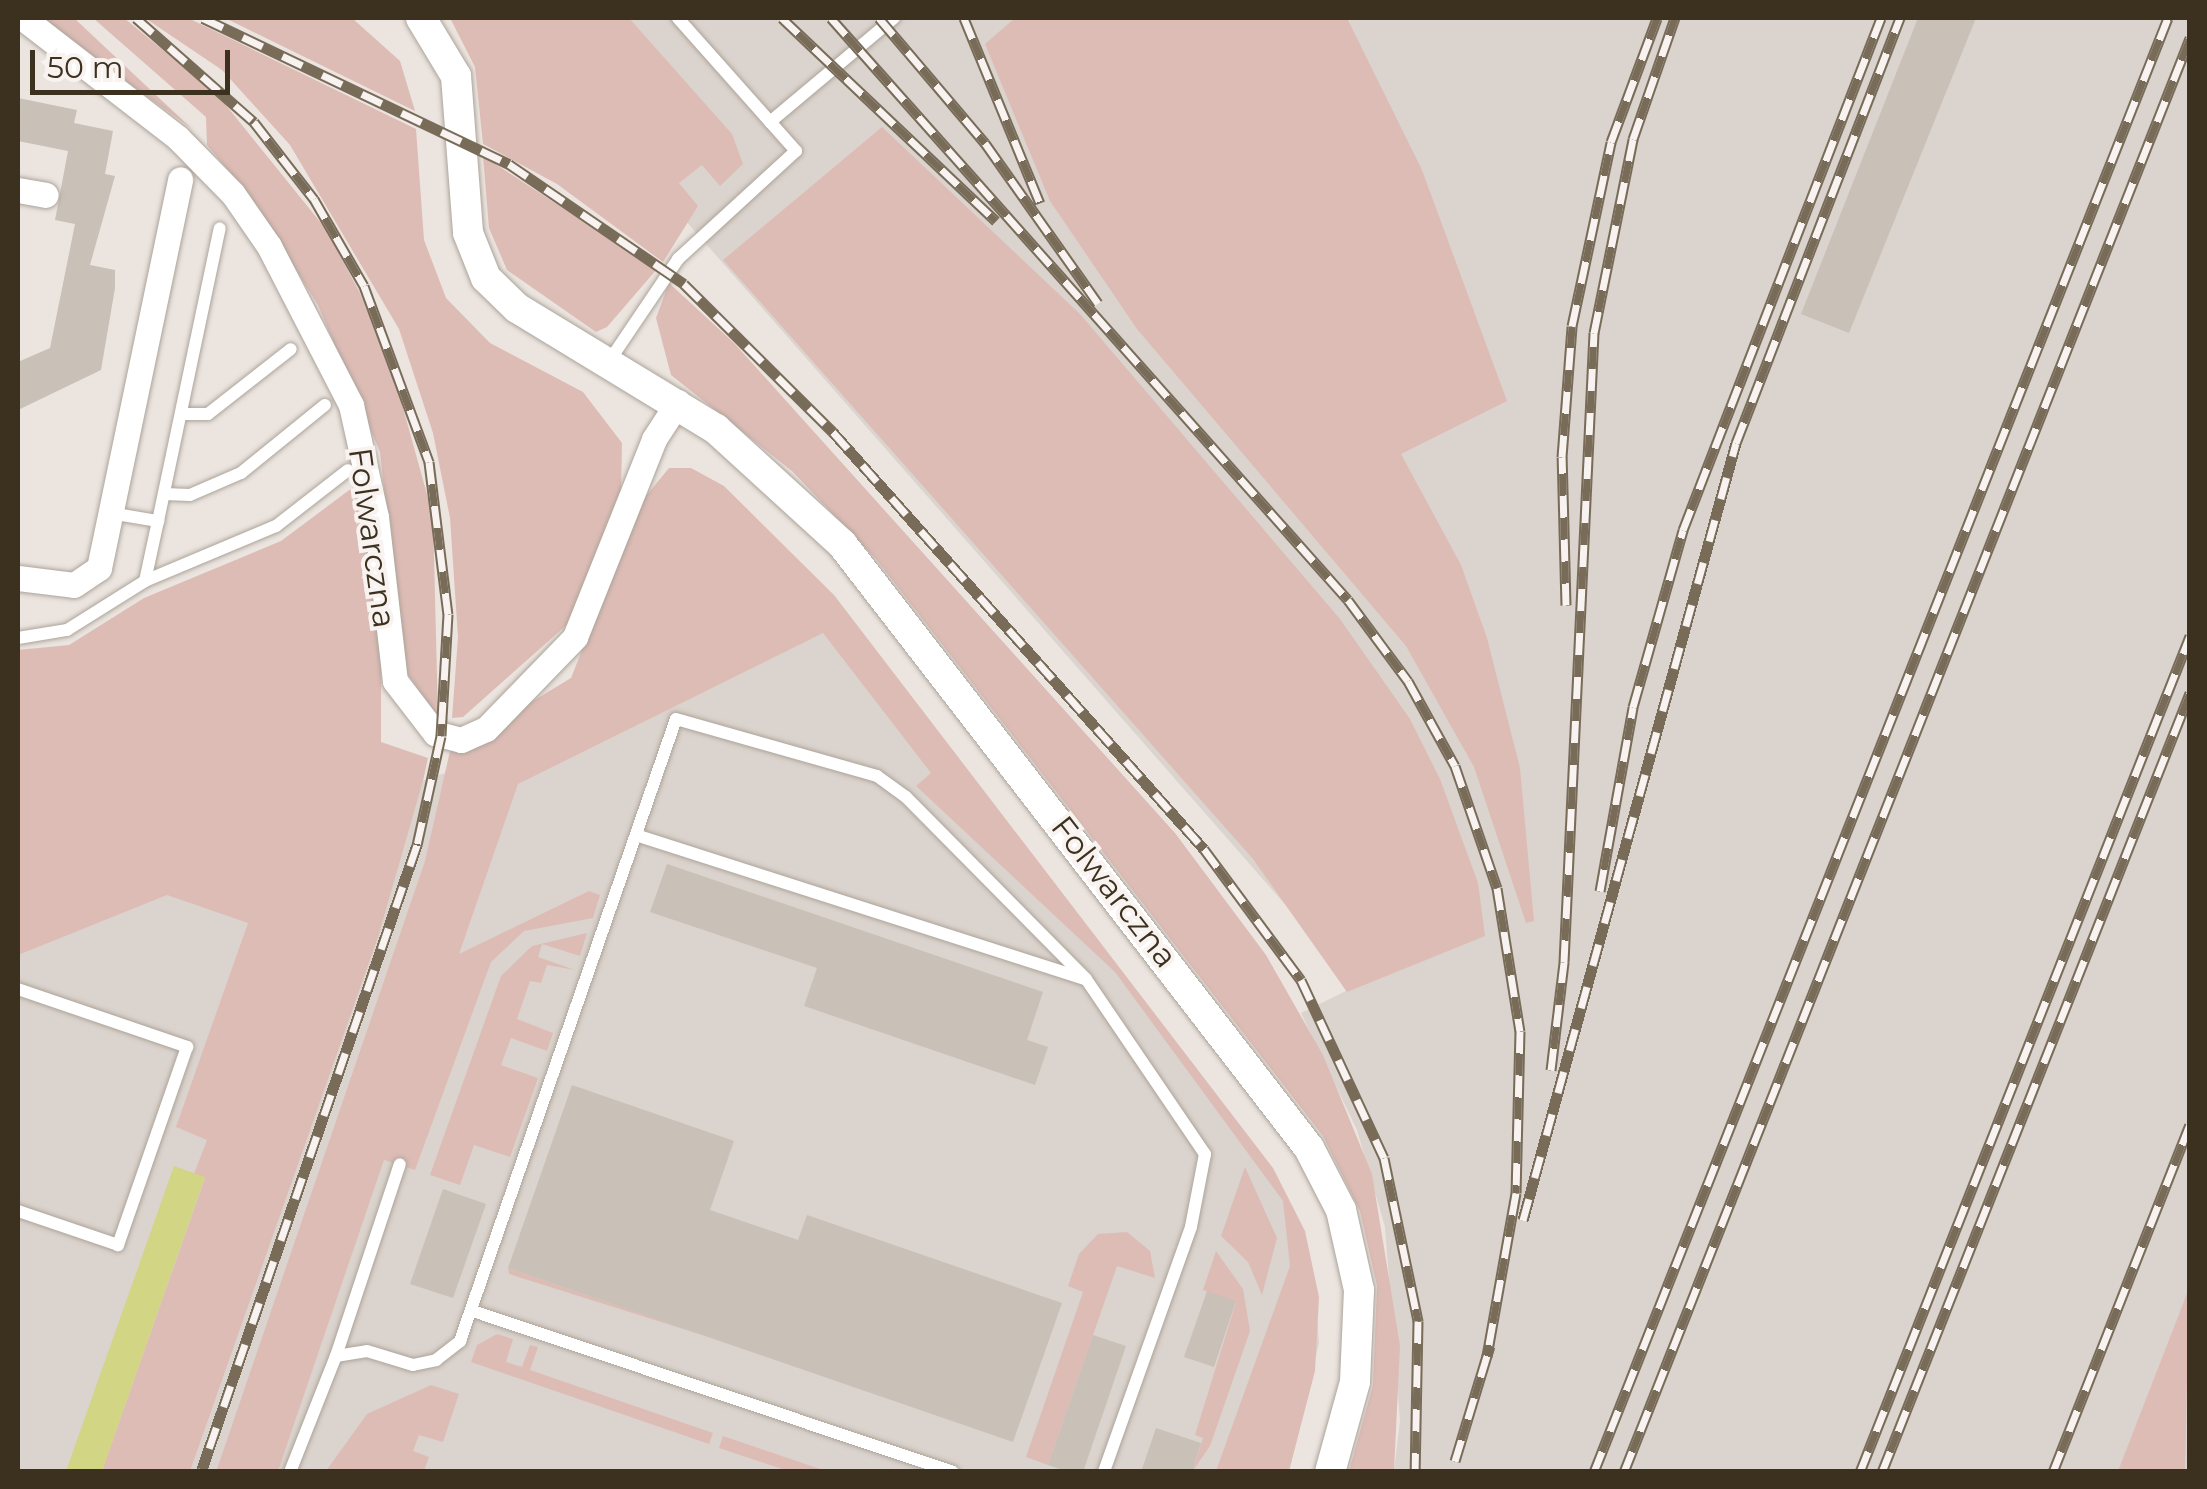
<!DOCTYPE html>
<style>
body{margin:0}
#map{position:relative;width:2207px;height:1489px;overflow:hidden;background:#ebe4df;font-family:Montserrat,sans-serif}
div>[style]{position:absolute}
.built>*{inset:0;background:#dbd3cd}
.green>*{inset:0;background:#debcb6}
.water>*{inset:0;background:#d2d583}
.building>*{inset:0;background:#c9c0b7}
.roads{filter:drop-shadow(0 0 2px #aca49a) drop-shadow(0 0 2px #aca49a)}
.lane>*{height:12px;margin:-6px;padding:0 6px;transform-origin:6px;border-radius:6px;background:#fff}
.street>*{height:25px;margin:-12.5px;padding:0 12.5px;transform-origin:12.5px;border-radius:12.5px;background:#fff}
.secondary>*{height:30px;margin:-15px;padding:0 15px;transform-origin:15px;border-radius:15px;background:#fff}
.rail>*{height:11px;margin-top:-5.5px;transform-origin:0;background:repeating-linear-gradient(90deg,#f8f3f0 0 22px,#786c59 0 44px);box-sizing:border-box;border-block:2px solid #786c59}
span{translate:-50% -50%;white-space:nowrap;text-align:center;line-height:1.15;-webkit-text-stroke:8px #f8f3f0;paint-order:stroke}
.street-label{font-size:32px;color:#3c311f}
.frame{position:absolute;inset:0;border:20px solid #3c311f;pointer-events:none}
.scale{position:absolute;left:30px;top:50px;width:200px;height:45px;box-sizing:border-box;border:5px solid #3c311f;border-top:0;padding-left:12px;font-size:30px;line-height:35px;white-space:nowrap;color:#3c311f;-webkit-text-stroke:8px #f8f3f0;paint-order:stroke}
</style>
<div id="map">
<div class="built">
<i style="clip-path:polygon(469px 18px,2189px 18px,2189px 1471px,1394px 1471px,1400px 1421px,1385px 1227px,1357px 1130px,1301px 1013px,1346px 991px,1311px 934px,522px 34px)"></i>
<i style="clip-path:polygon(829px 599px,1283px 1189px,1314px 1283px,1319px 1343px,1289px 1471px,18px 1472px,18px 896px,372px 798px,518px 748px)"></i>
</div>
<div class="green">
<i style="clip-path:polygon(49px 18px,74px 18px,191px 128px,45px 23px)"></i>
<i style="clip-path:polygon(93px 18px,124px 18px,217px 94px,325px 228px,359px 291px,390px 361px,433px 516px,438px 717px,404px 669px,380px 452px,318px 305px,250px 196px,207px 145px,206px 117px)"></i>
<i style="clip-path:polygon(145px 18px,188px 18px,416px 129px,424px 240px,446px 298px,490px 343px,583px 392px,622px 443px,621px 490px,570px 622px,463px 717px,452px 718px,458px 637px,450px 518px,433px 433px,399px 329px,290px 145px,222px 70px)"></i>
<i style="clip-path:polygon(225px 18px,352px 18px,400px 61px,415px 111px)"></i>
<i style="clip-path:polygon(450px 18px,629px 18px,732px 134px,743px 164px,720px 186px,702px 165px,679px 183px,698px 206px,663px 262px,557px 184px,483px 144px,475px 67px)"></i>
<i style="clip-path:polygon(1015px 18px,1347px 18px,1422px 170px,1507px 401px,1401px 454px,1461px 565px,1487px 638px,1520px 768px,1534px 921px,1526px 923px,1474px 767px,1406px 646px,1137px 329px,1050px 201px,985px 44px)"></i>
<i style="clip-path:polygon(882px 127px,1080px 314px,1340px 619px,1410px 719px,1440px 779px,1478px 883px,1485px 936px,1347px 992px,1253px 859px,723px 260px)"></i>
<i style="clip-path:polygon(483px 156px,657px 269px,607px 327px,596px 332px,507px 270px,489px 228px)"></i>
<i style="clip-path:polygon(669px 283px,734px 343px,1175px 833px,1266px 955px,1323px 1055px,1372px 1174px,1400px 1346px,1394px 1471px,1349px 1471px,1373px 1385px,1377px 1286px,1360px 1211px,1323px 1136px,876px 559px,792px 471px,671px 375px,656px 318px)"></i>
<i style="clip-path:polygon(669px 468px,691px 468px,724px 486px,834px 595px,1273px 1168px,1305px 1231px,1319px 1297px,1315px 1371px,1289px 1471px,1216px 1471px,1290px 1266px,1283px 1201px,1115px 972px,916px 786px,931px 773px,823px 633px,518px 784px,459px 954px,589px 891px,600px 895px,593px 918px,524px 931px,491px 962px,415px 1170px,384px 1160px,278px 1471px,216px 1472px,425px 861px,450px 751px,571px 678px,641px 502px)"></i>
<i style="clip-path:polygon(360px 482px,381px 664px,381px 742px,428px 758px,423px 781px,378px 937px,190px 1471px,102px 1471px,205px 1178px,194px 1174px,207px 1140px,176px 1127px,248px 923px,167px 895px,18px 955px,18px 650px,69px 645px,144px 598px,281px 541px)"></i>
<i style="clip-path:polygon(587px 933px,580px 956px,542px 944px,538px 957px,575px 970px,547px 965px,541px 983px,530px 981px,517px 1019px,553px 1033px,547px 1051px,511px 1038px,501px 1065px,538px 1078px,510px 1157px,474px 1145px,460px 1185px,430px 1175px,501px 976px,532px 946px)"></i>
<i style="clip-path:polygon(1245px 1167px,1277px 1238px,1262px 1295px,1248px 1262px,1221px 1236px)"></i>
<i style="clip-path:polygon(1127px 1232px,1150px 1251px,1155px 1278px,1117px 1266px,1048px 1465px,1026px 1457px,1083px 1292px,1068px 1286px,1079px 1254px,1098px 1234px)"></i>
<i style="clip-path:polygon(1216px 1251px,1243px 1289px,1250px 1331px,1210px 1446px,1192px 1472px,1203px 1438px,1195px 1435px,1236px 1302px,1203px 1290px)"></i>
<i style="clip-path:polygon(508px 1268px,718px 1340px,509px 1274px)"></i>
<i style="clip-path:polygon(2189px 1288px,2185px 1471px,2118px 1471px,2176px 1322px)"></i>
<i style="clip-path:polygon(497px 1334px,513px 1339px,506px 1362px,522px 1367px,530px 1345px,538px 1347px,530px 1370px,713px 1433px,709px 1444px,471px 1362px,477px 1345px)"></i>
<i style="clip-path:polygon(431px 1385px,459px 1394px,443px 1442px,419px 1435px,413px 1451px,429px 1457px,424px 1471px,326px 1471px,367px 1414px)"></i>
<i style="clip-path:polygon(723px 1436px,826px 1471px,788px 1471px,719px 1448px)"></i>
</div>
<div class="water">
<i style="clip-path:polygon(174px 1166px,205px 1177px,102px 1471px,66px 1471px)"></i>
</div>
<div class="building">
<i style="clip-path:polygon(1918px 18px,1976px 18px,1849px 333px,1801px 314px)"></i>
<i style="clip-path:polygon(18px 98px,77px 110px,74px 123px,113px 131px,105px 174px,115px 176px,90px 265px,115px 270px,115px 288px,101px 370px,18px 410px,18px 362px,50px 348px,75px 224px,55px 220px,68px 151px,18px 141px)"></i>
<i style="clip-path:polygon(667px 864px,1043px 992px,1027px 1040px,1048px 1047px,1035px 1085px,804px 1006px,817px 968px,650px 912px)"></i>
<i style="clip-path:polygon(572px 1085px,734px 1141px,710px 1210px,798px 1240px,807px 1215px,1062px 1303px,1013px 1442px,508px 1268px)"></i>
<i style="clip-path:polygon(443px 1189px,486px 1204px,453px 1298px,410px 1284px)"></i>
<i style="clip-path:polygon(1207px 1291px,1236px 1301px,1214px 1367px,1184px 1357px)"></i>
<i style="clip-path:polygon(1093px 1335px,1126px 1346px,1083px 1472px,1068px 1472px,1048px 1465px)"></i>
<i style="clip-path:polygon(1156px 1428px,1201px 1443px,1192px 1472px,1141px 1472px)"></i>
</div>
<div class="roads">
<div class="lane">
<i style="left:770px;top:122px;width:162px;rotate:-40deg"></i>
<i style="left:610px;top:360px;width:122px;rotate:-56deg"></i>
<i style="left:678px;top:259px;width:160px;rotate:-42.5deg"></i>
<i style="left:796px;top:151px;width:178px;rotate:-131.6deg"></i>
<i style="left:181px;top:414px;width:27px"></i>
<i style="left:208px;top:414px;width:105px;rotate:-38.1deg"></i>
<i style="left:164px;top:494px;width:26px;rotate:2deg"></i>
<i style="left:190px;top:495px;width:56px;rotate:-23.3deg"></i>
<i style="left:241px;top:473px;width:108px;rotate:-39deg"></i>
<i style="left:110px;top:513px;width:49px;rotate:9.5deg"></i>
<i style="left:158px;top:521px;width:299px;rotate:-78.1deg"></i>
<i style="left:145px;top:581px;width:142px;rotate:-22.8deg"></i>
<i style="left:276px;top:526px;width:91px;rotate:-37.9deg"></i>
<i style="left:18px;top:638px;width:50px;rotate:-9.3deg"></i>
<i style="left:67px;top:630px;width:92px;rotate:-32.1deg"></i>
<i style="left:145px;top:581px;width:61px;rotate:-77.8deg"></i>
<i style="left:636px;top:835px;width:471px;rotate:17.8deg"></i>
<i style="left:18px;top:989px;width:179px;rotate:18.9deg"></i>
<i style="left:187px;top:1047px;width:210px;rotate:109.2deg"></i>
<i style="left:118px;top:1245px;width:106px;rotate:-161.2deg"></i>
<i style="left:473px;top:1311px;width:506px;rotate:18.54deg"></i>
<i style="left:336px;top:1356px;width:202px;rotate:-71.6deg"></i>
<i style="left:290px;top:1472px;width:125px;rotate:-68.4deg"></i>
<i style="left:336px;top:1356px;width:31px;rotate:-9deg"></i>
<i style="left:367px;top:1351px;width:48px;rotate:16.9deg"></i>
<i style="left:413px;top:1365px;width:24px;rotate:-12deg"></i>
<i style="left:436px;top:1360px;width:31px;rotate:-38deg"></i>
<i style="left:460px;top:1341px;width:658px;rotate:-70.85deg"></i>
<i style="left:676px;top:719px;width:209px;rotate:15.8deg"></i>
<i style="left:877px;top:776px;width:36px;rotate:36deg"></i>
<i style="left:906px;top:797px;width:256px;rotate:45.3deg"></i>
<i style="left:1086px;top:979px;width:212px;rotate:55.8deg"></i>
<i style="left:1205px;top:1154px;width:74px;rotate:100.9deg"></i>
<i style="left:1191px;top:1227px;width:260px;rotate:109.6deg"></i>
</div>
<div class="street">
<i style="left:23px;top:18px;width:196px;rotate:37.7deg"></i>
<i style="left:178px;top:138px;width:78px;rotate:45.5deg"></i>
<i style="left:233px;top:194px;width:63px;rotate:55.3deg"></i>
<i style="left:269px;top:246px;width:179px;rotate:62.7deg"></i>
<i style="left:351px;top:405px;width:115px;rotate:77.4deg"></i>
<i style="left:376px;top:517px;width:165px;rotate:83.4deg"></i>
<i style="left:395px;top:681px;width:66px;rotate:52.4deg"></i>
<i style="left:435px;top:733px;width:27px;rotate:15deg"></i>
<i style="left:461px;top:740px;width:27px;rotate:-24deg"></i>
<i style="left:486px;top:729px;width:128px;rotate:-45.9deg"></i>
<i style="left:575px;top:637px;width:213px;rotate:-68.2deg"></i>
<i style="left:654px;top:439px;width:44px;rotate:-57deg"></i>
<i style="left:18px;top:190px;width:28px;rotate:10deg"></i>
<i style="left:18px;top:578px;width:56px;rotate:7.1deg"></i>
<i style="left:74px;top:585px;width:30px;rotate:-34deg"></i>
<i style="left:99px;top:568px;width:397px;rotate:-78.2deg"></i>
</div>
<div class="secondary">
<i style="left:421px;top:18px;width:68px;rotate:58.9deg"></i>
<i style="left:456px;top:76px;width:157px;rotate:85.6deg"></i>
<i style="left:468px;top:233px;width:48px;rotate:68.2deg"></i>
<i style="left:486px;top:278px;width:43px;rotate:44.1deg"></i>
<i style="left:517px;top:308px;width:233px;rotate:31.3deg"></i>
<i style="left:716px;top:429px;width:171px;rotate:42.4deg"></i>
<i style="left:842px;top:544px;width:763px;rotate:52.29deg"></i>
<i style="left:1309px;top:1148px;width:70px;rotate:62.7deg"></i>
<i style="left:1341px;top:1210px;width:82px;rotate:77.3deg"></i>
<i style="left:1359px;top:1290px;width:92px;rotate:92.5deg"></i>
<i style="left:1355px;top:1382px;width:93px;rotate:105.5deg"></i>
</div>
</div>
<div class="rail">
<i style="left:136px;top:18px;width:157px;rotate:41.4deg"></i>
<i style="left:254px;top:122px;width:98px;rotate:52.1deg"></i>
<i style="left:314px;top:199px;width:100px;rotate:60.1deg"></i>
<i style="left:364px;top:286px;width:188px;rotate:69.7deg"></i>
<i style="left:429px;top:462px;width:153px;rotate:82.9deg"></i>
<i style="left:448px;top:614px;width:122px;rotate:93.3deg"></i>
<i style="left:441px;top:736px;width:112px;rotate:102.4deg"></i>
<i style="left:417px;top:845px;width:663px;rotate:109.01deg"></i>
<i style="left:203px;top:18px;width:339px;rotate:25.5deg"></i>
<i style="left:509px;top:164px;width:212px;rotate:34.4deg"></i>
<i style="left:684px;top:284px;width:210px;rotate:44.8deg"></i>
<i style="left:833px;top:432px;width:558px;rotate:48.34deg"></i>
<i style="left:1204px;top:849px;width:163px;rotate:53.5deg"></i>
<i style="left:1301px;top:980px;width:196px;rotate:65deg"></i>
<i style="left:1384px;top:1158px;width:167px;rotate:78.2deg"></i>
<i style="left:1418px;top:1321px;width:151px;rotate:91.1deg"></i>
<i style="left:782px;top:18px;width:295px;rotate:43.5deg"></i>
<i style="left:831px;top:18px;width:778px;rotate:48.38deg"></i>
<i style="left:1348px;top:600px;width:101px;rotate:53.5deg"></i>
<i style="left:1408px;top:681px;width:97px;rotate:61.1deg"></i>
<i style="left:1455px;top:766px;width:129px;rotate:71deg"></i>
<i style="left:1497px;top:888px;width:145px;rotate:80.9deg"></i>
<i style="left:1520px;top:1031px;width:162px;rotate:91.4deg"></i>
<i style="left:1516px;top:1193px;width:166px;rotate:100.1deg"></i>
<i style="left:879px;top:18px;width:164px;rotate:49.7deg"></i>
<i style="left:985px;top:143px;width:196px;rotate:54.8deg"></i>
<i style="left:964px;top:18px;width:200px;rotate:67.7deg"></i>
<i style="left:1566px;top:605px;width:148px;rotate:-91.5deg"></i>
<i style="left:1562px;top:457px;width:131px;rotate:-85.6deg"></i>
<i style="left:1572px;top:326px;width:188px;rotate:-78deg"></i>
<i style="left:1611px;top:142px;width:132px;rotate:-69.6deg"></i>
<i style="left:1600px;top:891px;width:187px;rotate:-79.8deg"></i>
<i style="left:1633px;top:707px;width:184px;rotate:-74.2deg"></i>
<i style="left:1683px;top:530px;width:549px;rotate:-68.86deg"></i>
<i style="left:1551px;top:1070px;width:109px;rotate:-83.1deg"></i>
<i style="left:1564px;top:962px;width:630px;rotate:-87.27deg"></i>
<i style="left:1594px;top:333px;width:198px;rotate:-78.6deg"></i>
<i style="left:1633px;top:139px;width:128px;rotate:-70.9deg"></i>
<i style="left:1523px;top:1220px;width:806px;rotate:-74.67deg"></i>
<i style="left:1736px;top:443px;width:456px;rotate:-68.9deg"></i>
<i style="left:1455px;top:1461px;width:120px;rotate:-73.1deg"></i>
<i style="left:1594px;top:1472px;width:1563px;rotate:-68.46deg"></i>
<i style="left:1624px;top:1472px;width:1542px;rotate:-68.46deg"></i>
<i style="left:1860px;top:1472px;width:899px;rotate:-68.46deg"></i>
<i style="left:1882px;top:1472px;width:838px;rotate:-68.43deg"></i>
<i style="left:2053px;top:1472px;width:373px;rotate:-68.5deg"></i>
</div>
<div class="street-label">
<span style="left:372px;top:538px;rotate:82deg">Folwarczna</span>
<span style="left:1114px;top:892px;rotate:52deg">Folwarczna</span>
</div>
<div class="frame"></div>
<div class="scale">50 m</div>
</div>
